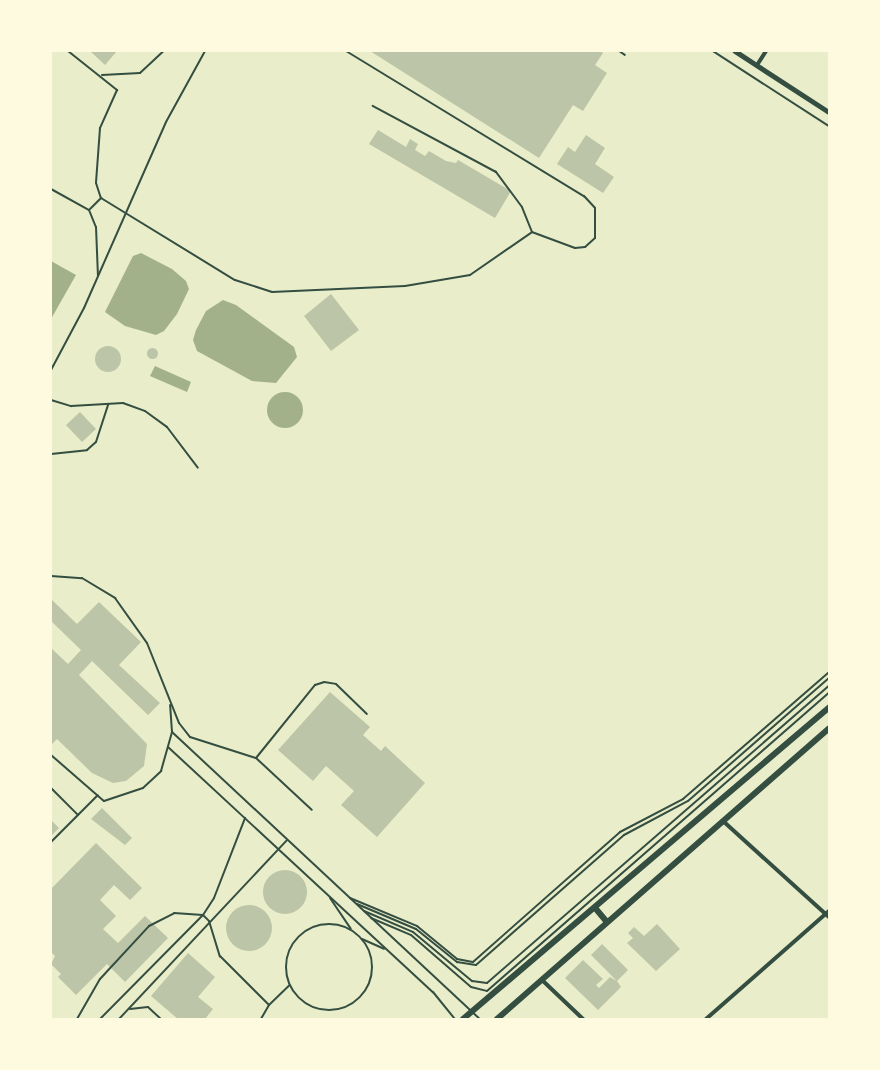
<!DOCTYPE html>
<style>
body{margin:0}
#map{position:relative;width:880px;height:1070px;overflow:hidden;background:#e9edc9;font-family:Bitter,serif}
div>[style]{position:absolute}
.water>*{inset:0;background:#a3b18a}
.round{border-radius:50%}
.building>*{inset:0;background:#bcc5a7}
.path>*{height:1.5px;margin:-0.75px;padding:0 0.75px;transform-origin:0.75px;border-radius:0.75px;background:#344e41}
.service>*{height:2px;margin:-1px;padding:0 1px;transform-origin:1px;border-radius:1px;background:#344e41}
.service>.ring{margin:-1px;padding:0;box-sizing:content-box;background:none;border:2px solid #344e41;border-radius:50%}
.minor>*{height:4px;margin:-2px;padding:0 2px;transform-origin:2px;border-radius:2px;background:#344e41}
.tertiary>*{height:4.5px;margin:-2.25px;padding:0 2.25px;transform-origin:2.25px;border-radius:2.25px;background:#344e41}
.primary>*{height:6px;margin:-3px;padding:0 3px;transform-origin:3px;border-radius:3px;background:#344e41}
span{translate:-50% -50%;white-space:nowrap;text-align:center;line-height:1.15;-webkit-text-stroke:6px #fefae0;paint-order:stroke}
.frame{position:absolute;inset:0;border:52px solid #fefae0;pointer-events:none}
</style>
<div id="map">
<div class="water">
<i style="clip-path:polygon(141px 253px,172px 269px,186px 281px,189px 289px,177px 314px,164px 331px,156px 335px,125px 326px,105px 312px,133px 256px)"></i>
<i style="clip-path:polygon(51px 261px,76px 275px,51px 319px)"></i>
<i style="clip-path:polygon(223px 300px,236px 305px,294px 347px,297px 357px,276px 383px,252px 381px,197px 351px,193px 340px,196px 330px,206px 311px)"></i>
<i style="clip-path:polygon(155px 366px,191px 382px,187px 392px,150px 376px)"></i>
<i class="round" style="left:267px;top:392px;width:36px;height:36px"></i>
</div>
<div class="building">
<i style="clip-path:polygon(90px 51px,117px 51px,105px 65px)"></i>
<i style="clip-path:polygon(370px 51px,600px 51px,603px 53px,595px 65px,607px 73px,583px 111px,573px 105px,539px 158px)"></i>
<i style="clip-path:polygon(378px 130px,406px 147px,410px 139px,418px 144px,415px 150px,425px 156px,429px 151px,446px 161px,456px 163px,458px 160px,511px 191px,495px 218px,369px 144px)"></i>
<i style="clip-path:polygon(586px 135px,605px 148px,595px 164px,614px 177px,603px 193px,557px 164px,568px 147px,575px 152px)"></i>
<i style="clip-path:polygon(331px 294px,359px 330px,331px 351px,304px 316px)"></i>
<i class="round" style="left:95px;top:346px;width:26px;height:26px"></i>
<i class="round" style="left:146.5px;top:347.5px;width:11px;height:11px"></i>
<i style="clip-path:polygon(80px 412px,96px 429px,82px 442px,66px 425px)"></i>
<i style="clip-path:polygon(51px 599px,77px 624px,99px 602px,141px 642px,119px 665px,160px 703px,148px 715px,92px 661px,79px 675px,147px 744px,144px 766px,126px 781px,113px 783px,92px 773px,57px 739px,51px 745px,51px 648px,68px 664px,81px 650px,51px 621px)"></i>
<i style="clip-path:polygon(330px 692px,370px 727px,363px 735px,381px 751px,385px 746px,425px 783px,377px 837px,341px 805px,354px 791px,326px 766px,313px 781px,278px 750px)"></i>
<i style="clip-path:polygon(102px 808px,132px 838px,125px 845px,91px 819px)"></i>
<i style="clip-path:polygon(51px 820px,59px 828px,51px 836px)"></i>
<i style="clip-path:polygon(96px 843px,142px 888px,130px 900px,114px 885px,100px 900px,116px 916px,103px 929px,118px 943px,145px 916px,168px 938px,125px 982px,107px 964px,76px 995px,58px 977px,61px 974px,51px 964px,55px 956px,51px 952px,51px 889px)"></i>
<i class="round" style="left:263px;top:870px;width:44px;height:44px"></i>
<i class="round" style="left:226px;top:905px;width:46px;height:46px"></i>
<i style="clip-path:polygon(657px 924px,680px 949px,656px 971px,627px 943px,633px 938px,628px 933px,634px 927px,644px 936px)"></i>
<i style="clip-path:polygon(602px 944px,628px 970px,617px 981px,621px 987px,598px 1010px,565px 978px,583px 960px,603px 979px,596px 985px,599px 988px,610px 977px,617px 981px,591px 955px)"></i>
<i style="clip-path:polygon(188px 953px,215px 977px,198px 997px,213px 1009px,205px 1019px,178px 1019px,151px 996px)"></i>
</div>
<div class="path">
<i style="left:713px;top:51px;width:138px;rotate:32.9deg"></i>
</div>
<div class="service">
<i style="left:68px;top:51px;width:63px;rotate:38.5deg"></i>
<i style="left:117px;top:90px;width:42px;rotate:114.1deg"></i>
<i style="left:100px;top:128px;width:55px;rotate:94.2deg"></i>
<i style="left:96px;top:183px;width:16px;rotate:72deg"></i>
<i style="left:101px;top:198px;width:157px;rotate:31.5deg"></i>
<i style="left:235px;top:280px;width:39px;rotate:18deg"></i>
<i style="left:272px;top:292px;width:133px;rotate:-2.6deg"></i>
<i style="left:405px;top:286px;width:66px;rotate:-9.6deg"></i>
<i style="left:470px;top:275px;width:75px;rotate:-34.7deg"></i>
<i style="left:532px;top:232px;width:27px;rotate:-112deg"></i>
<i style="left:522px;top:207px;width:44px;rotate:-126.6deg"></i>
<i style="left:496px;top:172px;width:140px;rotate:-151.8deg"></i>
<i style="left:346px;top:51px;width:279px;rotate:31.4deg"></i>
<i style="left:584px;top:196px;width:16px;rotate:47deg"></i>
<i style="left:595px;top:208px;width:30px;rotate:90deg"></i>
<i style="left:595px;top:238px;width:13px;rotate:138deg"></i>
<i style="left:585px;top:247px;width:10px;rotate:174deg"></i>
<i style="left:575px;top:248px;width:46px;rotate:-159.6deg"></i>
<i style="left:619px;top:51px;width:7px;rotate:34deg"></i>
<i style="left:102px;top:75px;width:38px;rotate:-3deg"></i>
<i style="left:140px;top:73px;width:33px;rotate:-43deg"></i>
<i style="left:51px;top:189px;width:43px;rotate:28.9deg"></i>
<i style="left:89px;top:210px;width:18px;rotate:68deg"></i>
<i style="left:96px;top:227px;width:49px;rotate:87.7deg"></i>
<i style="left:90px;top:209px;width:16px;rotate:-45deg"></i>
<i style="left:51px;top:370px;width:70px;rotate:-62deg"></i>
<i style="left:84px;top:308px;width:203px;rotate:-66.2deg"></i>
<i style="left:166px;top:122px;width:81px;rotate:-61.2deg"></i>
<i style="left:51px;top:400px;width:21px;rotate:17deg"></i>
<i style="left:71px;top:406px;width:52px;rotate:-3.3deg"></i>
<i style="left:123px;top:403px;width:23px;rotate:20deg"></i>
<i style="left:145px;top:411px;width:27px;rotate:36deg"></i>
<i style="left:167px;top:427px;width:51px;rotate:52.9deg"></i>
<i style="left:51px;top:454px;width:36px;rotate:-6deg"></i>
<i style="left:87px;top:450px;width:12px;rotate:-42deg"></i>
<i style="left:96px;top:442px;width:39px;rotate:-72deg"></i>
<i style="left:51px;top:576px;width:31px;rotate:4deg"></i>
<i style="left:82px;top:578px;width:39px;rotate:31deg"></i>
<i style="left:115px;top:598px;width:55px;rotate:54.6deg"></i>
<i style="left:147px;top:643px;width:86px;rotate:68.2deg"></i>
<i style="left:179px;top:723px;width:18px;rotate:52deg"></i>
<i style="left:190px;top:737px;width:69px;rotate:17.7deg"></i>
<i style="left:256px;top:758px;width:76px;rotate:42.9deg"></i>
<i style="left:172px;top:732px;width:421px;rotate:43deg"></i>
<i style="left:168px;top:747px;width:361px;rotate:42.8deg"></i>
<i style="left:433px;top:992px;width:35px;rotate:51deg"></i>
<i style="left:51px;top:755px;width:70px;rotate:41deg"></i>
<i style="left:104px;top:801px;width:41px;rotate:-18.4deg"></i>
<i style="left:143px;top:788px;width:25px;rotate:-43deg"></i>
<i style="left:161px;top:771px;width:41px;rotate:-74.2deg"></i>
<i style="left:172px;top:732px;width:27px;rotate:-94deg"></i>
<i style="left:256px;top:758px;width:94px;rotate:-51.1deg"></i>
<i style="left:315px;top:685px;width:9px;rotate:-18deg"></i>
<i style="left:324px;top:682px;width:12px;rotate:9deg"></i>
<i style="left:336px;top:684px;width:43px;rotate:44.1deg"></i>
<i style="left:51px;top:788px;width:38px;rotate:45deg"></i>
<i style="left:51px;top:842px;width:66px;rotate:-45deg"></i>
<i style="left:330px;top:898px;width:37px;rotate:56deg"></i>
<i style="left:350px;top:898px;width:73px;rotate:22.7deg"></i>
<i style="left:417px;top:926px;width:52px;rotate:39.5deg"></i>
<i style="left:457px;top:959px;width:16px;rotate:11deg"></i>
<i style="left:473px;top:962px;width:196px;rotate:-41.5deg"></i>
<i style="left:620px;top:832px;width:71px;rotate:-27.6deg"></i>
<i style="left:683px;top:799px;width:194px;rotate:-41deg"></i>
<i style="left:357px;top:904px;width:64px;rotate:23deg"></i>
<i style="left:416px;top:929px;width:53px;rotate:38.8deg"></i>
<i style="left:457px;top:962px;width:19px;rotate:9deg"></i>
<i style="left:476px;top:965px;width:197px;rotate:-41.3deg"></i>
<i style="left:624px;top:835px;width:72px;rotate:-28deg"></i>
<i style="left:688px;top:801px;width:187px;rotate:-41.1deg"></i>
<i style="left:364px;top:911px;width:53px;rotate:23.2deg"></i>
<i style="left:413px;top:932px;width:77px;rotate:39.7deg"></i>
<i style="left:472px;top:981px;width:15px;rotate:8deg"></i>
<i style="left:487px;top:983px;width:453px;rotate:-41deg"></i>
<i style="left:371px;top:918px;width:43px;rotate:23deg"></i>
<i style="left:411px;top:935px;width:79px;rotate:40.9deg"></i>
<i style="left:471px;top:987px;width:16px;rotate:14deg"></i>
<i style="left:487px;top:991px;width:454px;rotate:-41.1deg"></i>
<i class="ring" style="left:286px;top:924px;width:84px;height:84px"></i>
<i style="left:362px;top:939px;width:24px;rotate:24deg"></i>
<i style="left:269px;top:1005px;width:28px;rotate:-44deg"></i>
<i style="left:130px;top:1009px;width:18px;rotate:-6deg"></i>
<i style="left:148px;top:1007px;width:18px;rotate:43deg"></i>
<i style="left:77px;top:1019px;width:46px;rotate:-60.1deg"></i>
<i style="left:100px;top:979px;width:72px;rotate:-47.2deg"></i>
<i style="left:149px;top:926px;width:28px;rotate:-27deg"></i>
<i style="left:174px;top:913px;width:29px;rotate:4deg"></i>
<i style="left:203px;top:915px;width:8px;rotate:45deg"></i>
<i style="left:209px;top:921px;width:37px;rotate:73deg"></i>
<i style="left:220px;top:956px;width:69px;rotate:45deg"></i>
<i style="left:269px;top:1005px;width:16px;rotate:120deg"></i>
<i style="left:100px;top:1019px;width:146px;rotate:-45.3deg"></i>
<i style="left:203px;top:915px;width:20px;rotate:-57deg"></i>
<i style="left:214px;top:898px;width:86px;rotate:-68.8deg"></i>
<i style="left:119px;top:1019px;width:245px;rotate:-46.8deg"></i>
</div>
<div class="minor">
<i style="left:757px;top:65px;width:17px;rotate:-57deg"></i>
<i style="left:723px;top:821px;width:143px;rotate:42.2deg"></i>
<i style="left:542px;top:980px;width:57px;rotate:43.6deg"></i>
<i style="left:706px;top:1019px;width:164px;rotate:-41.3deg"></i>
</div>
<div class="tertiary">
<i style="left:735px;top:51px;width:112px;rotate:33deg"></i>
</div>
<div class="primary">
<i style="left:596px;top:909px;width:17px;rotate:50deg"></i>
<i style="left:463px;top:1019px;width:481px;rotate:-40.4deg"></i>
<i style="left:497px;top:1019px;width:441px;rotate:-41.2deg"></i>
</div>
<div class="frame"></div>
</div>
